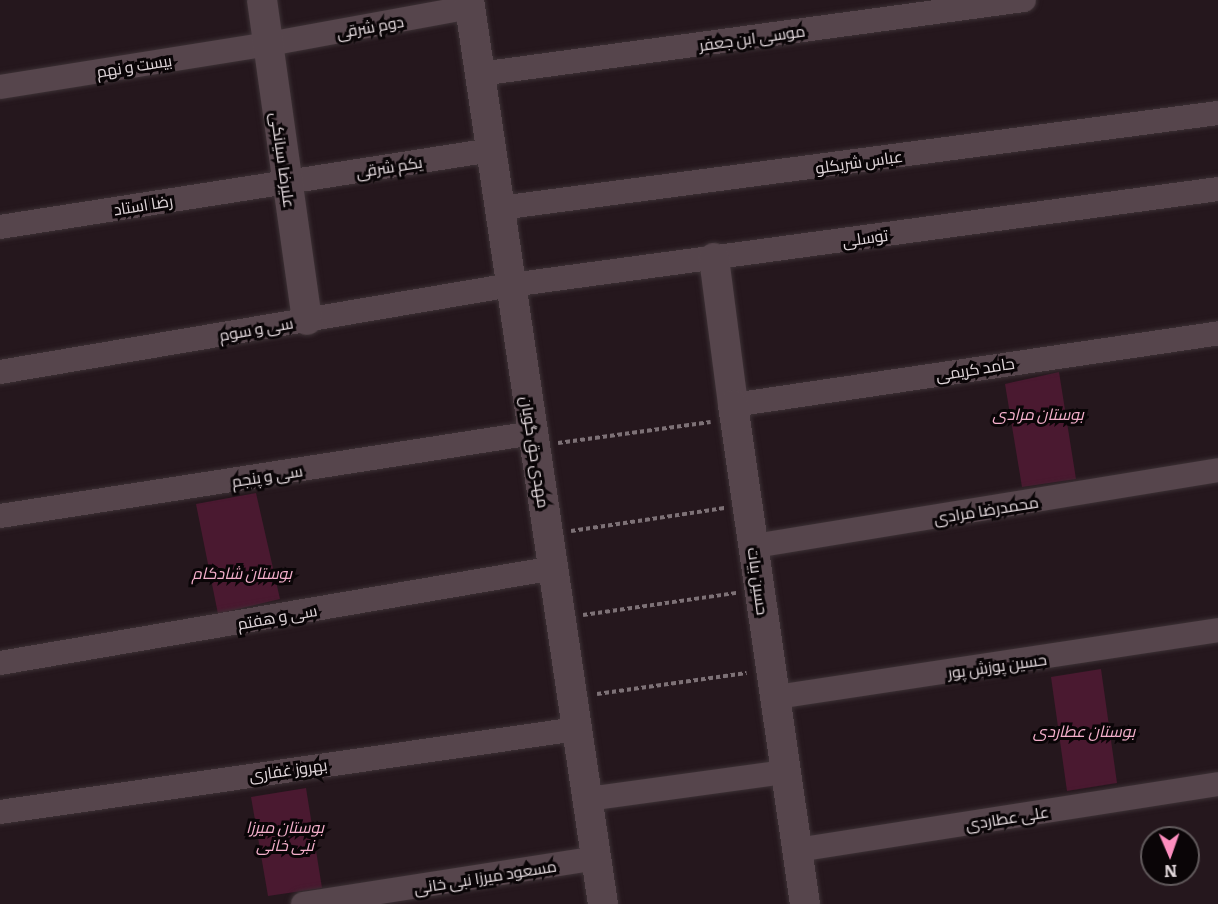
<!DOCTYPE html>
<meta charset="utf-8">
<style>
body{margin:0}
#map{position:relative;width:1218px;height:904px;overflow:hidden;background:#25171d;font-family:Literata,Cairo,serif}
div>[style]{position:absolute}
.green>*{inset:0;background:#4a1930}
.path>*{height:4px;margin-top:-2px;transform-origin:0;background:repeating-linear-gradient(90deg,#7d7176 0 4.5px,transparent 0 7.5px)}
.roads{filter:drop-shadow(0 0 2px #3c3135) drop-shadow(0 0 2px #3c3135)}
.minor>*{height:24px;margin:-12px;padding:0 12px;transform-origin:12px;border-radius:12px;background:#56454c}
.tertiary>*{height:30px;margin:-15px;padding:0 15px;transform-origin:15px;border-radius:15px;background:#56454c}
span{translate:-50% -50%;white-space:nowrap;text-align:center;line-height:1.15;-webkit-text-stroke:6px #0a0507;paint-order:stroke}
.street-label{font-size:16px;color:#e0d6da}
.park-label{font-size:16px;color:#f5b0cc;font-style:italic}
.north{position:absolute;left:1140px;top:826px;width:60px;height:60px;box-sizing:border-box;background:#0a0507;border:2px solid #60595b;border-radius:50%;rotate:178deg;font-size:16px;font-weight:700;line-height:24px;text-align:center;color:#e0d6da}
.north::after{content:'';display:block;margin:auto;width:21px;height:27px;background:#fd8ebf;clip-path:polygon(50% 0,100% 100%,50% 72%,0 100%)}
</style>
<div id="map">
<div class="green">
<i style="clip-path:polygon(1059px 372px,1076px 479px,1022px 487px,1005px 384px)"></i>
<i style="clip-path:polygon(256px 493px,280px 599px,218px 614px,196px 504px)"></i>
<i style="clip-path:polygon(1101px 669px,1117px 783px,1067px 791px,1051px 677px)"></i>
<i style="clip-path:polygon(306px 788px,322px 888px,268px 896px,251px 797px)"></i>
</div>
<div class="path">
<i style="left:558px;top:443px;width:154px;rotate:-7.8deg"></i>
<i style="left:571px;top:531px;width:155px;rotate:-8.5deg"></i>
<i style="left:583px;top:615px;width:155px;rotate:-8.2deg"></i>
<i style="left:597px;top:694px;width:151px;rotate:-8deg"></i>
</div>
<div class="roads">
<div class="minor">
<i style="left:480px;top:74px;width:549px;rotate:-7.75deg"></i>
<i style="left:0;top:87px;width:272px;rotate:-9.1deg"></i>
<i style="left:269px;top:44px;width:204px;rotate:-10.4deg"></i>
<i style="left:500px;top:208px;width:724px;rotate:-7.54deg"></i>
<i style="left:0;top:227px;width:497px;rotate:-8.9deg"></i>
<i style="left:0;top:372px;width:518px;rotate:-9.66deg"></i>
<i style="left:511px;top:285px;width:713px;rotate:-7.73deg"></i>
<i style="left:733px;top:405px;width:490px;rotate:-8.4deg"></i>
<i style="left:0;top:516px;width:539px;rotate:-8.85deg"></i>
<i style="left:755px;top:546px;width:469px;rotate:-9.3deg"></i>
<i style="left:0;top:663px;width:562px;rotate:-9.73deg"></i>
<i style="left:776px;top:697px;width:447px;rotate:-8.6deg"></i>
<i style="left:588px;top:799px;width:200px;rotate:-7.8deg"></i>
<i style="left:0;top:812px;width:583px;rotate:-8.19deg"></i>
<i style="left:797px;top:850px;width:426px;rotate:-8.9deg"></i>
<i style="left:303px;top:904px;width:298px;rotate:-8.9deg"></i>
</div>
<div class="tertiary">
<i style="left:262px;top:0;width:323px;rotate:82deg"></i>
<i style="left:469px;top:0;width:914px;rotate:81.57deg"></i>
<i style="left:714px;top:258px;width:148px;rotate:82.6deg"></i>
<i style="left:733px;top:405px;width:504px;rotate:81.79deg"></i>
</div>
</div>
<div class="street-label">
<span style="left:370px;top:26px;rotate:-10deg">دوم شرقی</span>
<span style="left:752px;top:37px;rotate:-8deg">موسی ابن جعفر</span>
<span style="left:134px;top:65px;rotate:-9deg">بیست و نهم</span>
<span style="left:284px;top:160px;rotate:82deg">علیرضا سیانکی</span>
<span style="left:859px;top:161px;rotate:-8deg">عباس شریکلو</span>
<span style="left:389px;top:166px;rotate:-9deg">یکم شرقی</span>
<span style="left:143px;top:204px;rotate:-9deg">رضا استاد</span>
<span style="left:865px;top:237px;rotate:-8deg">توسلی</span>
<span style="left:256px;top:328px;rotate:-10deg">سی و سوم</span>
<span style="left:975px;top:368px;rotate:-9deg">حامد کریمی</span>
<span style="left:536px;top:452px;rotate:81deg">مهدی حق گویان</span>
<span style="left:267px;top:475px;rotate:-9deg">سی و پنجم</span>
<span style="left:986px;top:509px;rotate:-9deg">محمدرضا مرادی</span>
<span style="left:759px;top:581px;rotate:82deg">حسین بیات</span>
<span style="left:277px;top:616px;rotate:-10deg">سی و هفتم</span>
<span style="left:997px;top:665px;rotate:-8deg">حسین پوزش پور</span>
<span style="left:288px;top:769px;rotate:-8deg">بهروز غفاری</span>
<span style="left:1007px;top:817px;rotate:-9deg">علی عطاردی</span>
<span style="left:485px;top:876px;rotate:-9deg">مسعود میرزا نبی خانی</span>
</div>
<div class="park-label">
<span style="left:1038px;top:413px">بوستان مرادی</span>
<span style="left:242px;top:572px">بوستان شادکام</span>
<span style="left:1084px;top:730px">بوستان عطاردی</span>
<span style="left:285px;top:835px">بوستان میرزا<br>نبی خانی</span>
</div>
<div class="north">N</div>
</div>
